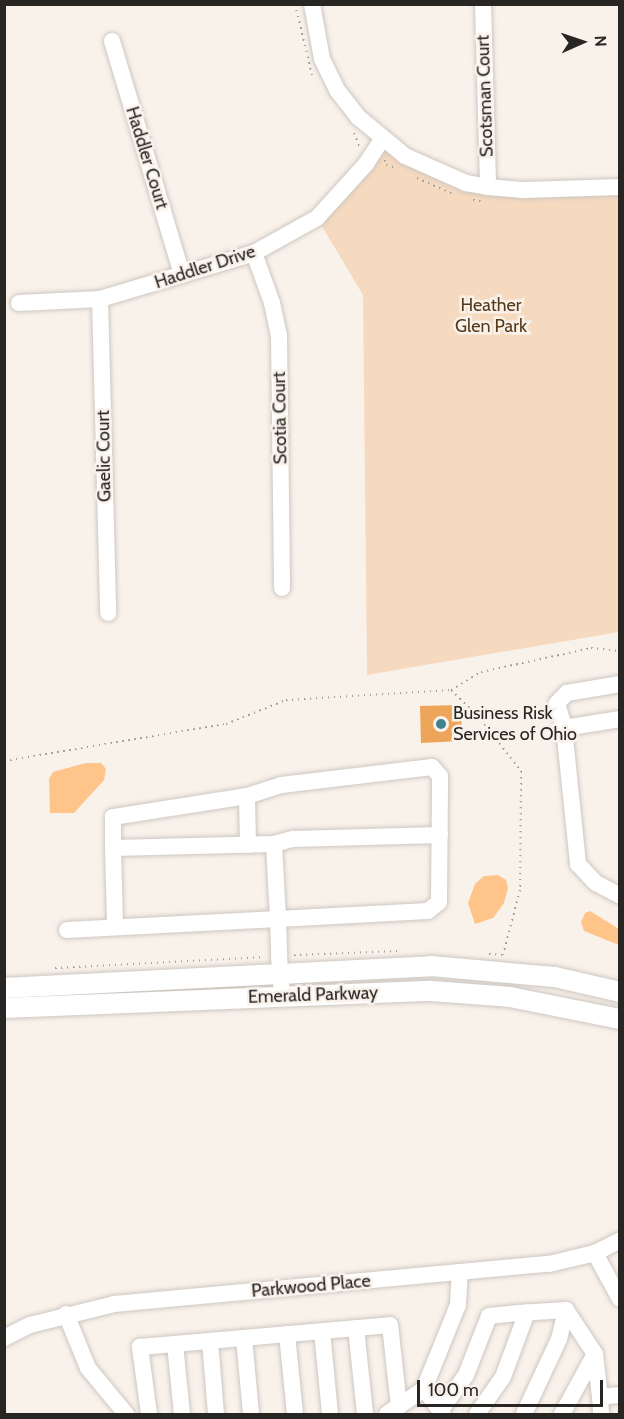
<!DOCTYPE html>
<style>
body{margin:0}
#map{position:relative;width:624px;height:1419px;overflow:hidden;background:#f9f2eb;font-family:Cabin,sans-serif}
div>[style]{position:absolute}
.green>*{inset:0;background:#f5dac0}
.water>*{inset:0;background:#ffc48a}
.building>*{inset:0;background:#eca559}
.path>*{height:2px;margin-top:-1px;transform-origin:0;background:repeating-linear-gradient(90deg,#a29d98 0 1.5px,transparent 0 6px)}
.roads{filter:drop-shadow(0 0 2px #cec7c1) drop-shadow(0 0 2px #cec7c1)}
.minor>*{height:16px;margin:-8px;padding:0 8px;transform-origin:8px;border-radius:8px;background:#fff}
.major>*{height:20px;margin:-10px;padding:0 10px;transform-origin:10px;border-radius:10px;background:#fff}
.dots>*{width:16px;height:16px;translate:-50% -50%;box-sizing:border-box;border:3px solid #f9f2eb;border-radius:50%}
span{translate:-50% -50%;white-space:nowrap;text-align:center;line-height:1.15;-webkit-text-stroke:5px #f9f2eb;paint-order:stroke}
.street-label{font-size:18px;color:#282623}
.park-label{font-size:18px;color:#573a1a}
.poi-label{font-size:18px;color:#282623}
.left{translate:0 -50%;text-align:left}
.frame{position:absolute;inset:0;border:6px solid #282623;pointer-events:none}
.north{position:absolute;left:552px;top:12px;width:60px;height:60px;-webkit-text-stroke:4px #f9f2eb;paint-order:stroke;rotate:87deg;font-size:16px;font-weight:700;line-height:24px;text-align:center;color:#282623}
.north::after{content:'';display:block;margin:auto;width:21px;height:27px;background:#282623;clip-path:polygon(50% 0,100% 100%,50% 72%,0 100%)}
.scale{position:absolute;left:417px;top:1380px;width:186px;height:27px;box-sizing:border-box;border:3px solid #282623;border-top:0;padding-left:8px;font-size:18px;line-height:21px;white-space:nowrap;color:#282623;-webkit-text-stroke:4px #f9f2eb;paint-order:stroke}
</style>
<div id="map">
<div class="green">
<i style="clip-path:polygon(383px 138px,466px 183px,619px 187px,619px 632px,367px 675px,363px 295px,317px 218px)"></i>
</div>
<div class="water">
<i style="clip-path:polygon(86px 763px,101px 763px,106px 769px,104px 780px,74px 813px,50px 813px,49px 779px,53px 772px)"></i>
<i style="clip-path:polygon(498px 875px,506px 880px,508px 888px,504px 903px,493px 918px,475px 924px,468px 903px,475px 884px,484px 876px)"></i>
<i style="clip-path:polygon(590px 911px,619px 929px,619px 945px,584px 931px,581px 922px,585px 913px)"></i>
</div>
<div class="building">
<i style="clip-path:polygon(461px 705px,462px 741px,421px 743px,420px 706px)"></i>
</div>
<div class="path">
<i style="left:295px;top:4px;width:73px;rotate:76.5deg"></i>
<i style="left:354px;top:133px;width:14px;rotate:69deg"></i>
<i style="left:385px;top:160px;width:5px;rotate:79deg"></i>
<i style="left:386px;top:165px;width:10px;rotate:17deg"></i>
<i style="left:417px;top:178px;width:39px;rotate:24deg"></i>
<i style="left:473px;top:200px;width:12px;rotate:9deg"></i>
<i style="left:451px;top:690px;width:35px;rotate:-31deg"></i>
<i style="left:481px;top:672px;width:113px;rotate:-12.3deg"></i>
<i style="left:591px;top:648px;width:29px;rotate:6deg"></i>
<i style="left:4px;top:761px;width:225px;rotate:-9.5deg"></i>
<i style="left:226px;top:724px;width:65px;rotate:-21.8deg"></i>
<i style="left:286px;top:700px;width:165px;rotate:-3.5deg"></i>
<i style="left:451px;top:690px;width:36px;rotate:44deg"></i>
<i style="left:477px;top:715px;width:71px;rotate:51.8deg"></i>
<i style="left:521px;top:771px;width:119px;rotate:90.5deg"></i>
<i style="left:520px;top:890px;width:67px;rotate:104.7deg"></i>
<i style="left:489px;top:954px;width:15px;rotate:4deg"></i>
<i style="left:294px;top:955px;width:103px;rotate:-2.2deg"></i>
<i style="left:55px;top:968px;width:210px;rotate:-3deg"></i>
</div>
<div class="roads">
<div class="minor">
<i style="left:312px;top:4px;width:56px;rotate:79.7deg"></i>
<i style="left:322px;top:59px;width:34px;rotate:64deg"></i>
<i style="left:337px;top:90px;width:34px;rotate:52deg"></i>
<i style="left:358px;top:117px;width:61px;rotate:39.7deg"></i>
<i style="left:405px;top:156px;width:67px;rotate:23.9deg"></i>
<i style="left:466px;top:183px;width:22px;rotate:10deg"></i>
<i style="left:488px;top:187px;width:36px;rotate:5deg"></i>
<i style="left:524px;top:190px;width:96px;rotate:-1.8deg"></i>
<i style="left:483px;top:4px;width:183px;rotate:88.4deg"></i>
<i style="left:112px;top:41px;width:244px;rotate:73.3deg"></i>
<i style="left:254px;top:253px;width:53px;rotate:70.2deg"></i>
<i style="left:272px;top:303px;width:34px;rotate:78deg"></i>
<i style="left:279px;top:336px;width:252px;rotate:89.3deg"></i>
<i style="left:100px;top:299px;width:314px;rotate:88.5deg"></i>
<i style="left:19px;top:303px;width:81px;rotate:-2.8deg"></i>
<i style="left:100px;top:299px;width:161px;rotate:-16.6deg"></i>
<i style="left:254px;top:253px;width:72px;rotate:-29.1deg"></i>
<i style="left:317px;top:218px;width:73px;rotate:-47.8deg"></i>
<i style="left:366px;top:164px;width:31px;rotate:-57deg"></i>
<i style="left:620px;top:684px;width:54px;rotate:170.4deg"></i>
<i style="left:567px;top:693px;width:14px;rotate:135deg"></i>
<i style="left:557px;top:703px;width:26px;rotate:74deg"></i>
<i style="left:564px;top:728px;width:137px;rotate:84.1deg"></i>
<i style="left:578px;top:864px;width:26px;rotate:47deg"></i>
<i style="left:596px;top:883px;width:27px;rotate:28deg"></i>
<i style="left:564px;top:728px;width:57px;rotate:-9.1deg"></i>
<i style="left:247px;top:796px;width:49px;rotate:88.8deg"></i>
<i style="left:274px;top:844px;width:20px;rotate:-15deg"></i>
<i style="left:293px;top:839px;width:147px;rotate:-1.6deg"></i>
<i style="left:113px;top:848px;width:79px;rotate:88.5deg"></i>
<i style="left:67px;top:930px;width:211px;rotate:-3deg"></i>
<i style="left:278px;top:919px;width:150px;rotate:-3.1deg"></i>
<i style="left:428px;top:911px;width:14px;rotate:-39deg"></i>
<i style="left:439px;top:902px;width:126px;rotate:-89.5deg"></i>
<i style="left:440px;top:776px;width:12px;rotate:-132deg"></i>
<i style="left:432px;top:767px;width:152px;rotate:173.2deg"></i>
<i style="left:281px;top:785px;width:36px;rotate:162deg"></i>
<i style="left:247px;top:796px;width:136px;rotate:171.1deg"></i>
<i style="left:113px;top:817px;width:31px;rotate:90deg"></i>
<i style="left:113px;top:848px;width:161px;rotate:-1.4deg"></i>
<i style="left:274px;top:844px;width:75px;rotate:86.9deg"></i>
<i style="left:278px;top:919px;width:37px;rotate:88deg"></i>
<i style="left:279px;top:956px;width:40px;rotate:85.7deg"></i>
<i style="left:595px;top:1253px;width:52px;rotate:61.5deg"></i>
<i style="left:66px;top:1314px;width:58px;rotate:67.8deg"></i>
<i style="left:88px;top:1368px;width:60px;rotate:50.4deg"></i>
<i style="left:356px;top:1328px;width:86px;rotate:84deg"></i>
<i style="left:322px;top:1331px;width:83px;rotate:84.5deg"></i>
<i style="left:287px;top:1334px;width:80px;rotate:84.3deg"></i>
<i style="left:4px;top:1338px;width:29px;rotate:-27deg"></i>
<i style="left:30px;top:1325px;width:87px;rotate:-14deg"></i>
<i style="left:114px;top:1304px;width:437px;rotate:-5.3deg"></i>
<i style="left:549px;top:1264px;width:47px;rotate:-13.4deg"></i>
<i style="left:595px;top:1253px;width:28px;rotate:-27deg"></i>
<i style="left:244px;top:1338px;width:76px;rotate:84.7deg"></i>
<i style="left:210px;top:1341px;width:73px;rotate:85.3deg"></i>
<i style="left:175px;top:1344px;width:70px;rotate:84.3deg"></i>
<i style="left:424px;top:1389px;width:91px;rotate:-68deg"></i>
<i style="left:458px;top:1305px;width:33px;rotate:-87deg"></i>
<i style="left:440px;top:1411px;width:44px;rotate:-54.2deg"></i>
<i style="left:466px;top:1375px;width:63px;rotate:-68.7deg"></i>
<i style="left:489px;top:1316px;width:30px;rotate:-6deg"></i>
<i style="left:519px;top:1313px;width:47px;rotate:-3.7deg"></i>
<i style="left:566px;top:1310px;width:53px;rotate:56.6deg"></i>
<i style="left:595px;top:1354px;width:43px;rotate:83.4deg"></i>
<i style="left:149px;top:1414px;width:68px;rotate:-97.7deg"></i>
<i style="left:140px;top:1347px;width:251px;rotate:-5deg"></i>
<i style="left:390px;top:1325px;width:82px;rotate:83.7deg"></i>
<i style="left:387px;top:1414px;width:45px;rotate:-34deg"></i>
<i style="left:424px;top:1389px;width:31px;rotate:53deg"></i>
<i style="left:477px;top:1414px;width:45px;rotate:-54.9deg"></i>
<i style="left:503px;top:1377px;width:69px;rotate:-69.7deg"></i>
<i style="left:524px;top:1414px;width:83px;rotate:-65deg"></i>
<i style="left:559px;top:1339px;width:30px;rotate:-76deg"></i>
<i style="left:562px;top:1414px;width:68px;rotate:-61.2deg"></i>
<i style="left:601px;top:1414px;width:17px;rotate:-93deg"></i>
<i style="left:600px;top:1397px;width:20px;rotate:-6deg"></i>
</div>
<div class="major">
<i style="left:4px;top:988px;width:428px;rotate:-2.9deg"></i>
<i style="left:431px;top:966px;width:124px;rotate:5.1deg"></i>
<i style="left:555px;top:977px;width:67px;rotate:13deg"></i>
<i style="left:4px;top:1008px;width:427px;rotate:-2.3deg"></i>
<i style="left:431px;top:991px;width:79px;rotate:4.3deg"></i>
<i style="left:510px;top:997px;width:112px;rotate:11.3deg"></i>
</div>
</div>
<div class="dots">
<i style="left:441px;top:724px;background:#3f8292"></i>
</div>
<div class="street-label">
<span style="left:485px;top:96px;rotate:-92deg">Scotsman Court</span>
<span style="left:147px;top:158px;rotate:73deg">Haddler Court</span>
<span style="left:205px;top:267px;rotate:-18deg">Haddler Drive</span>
<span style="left:280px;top:418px;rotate:-91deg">Scotia Court</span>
<span style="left:104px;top:456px;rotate:-91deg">Gaelic Court</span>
<span style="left:313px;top:995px;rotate:-2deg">Emerald Parkway</span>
<span style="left:311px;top:1286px;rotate:-5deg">Parkwood Place</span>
</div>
<div class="park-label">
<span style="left:491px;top:316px">Heather<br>Glen Park</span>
</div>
<div class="poi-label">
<span class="left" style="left:453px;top:724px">Business Risk<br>Services of Ohio</span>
</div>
<div class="frame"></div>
<div class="north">N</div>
<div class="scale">100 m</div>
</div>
